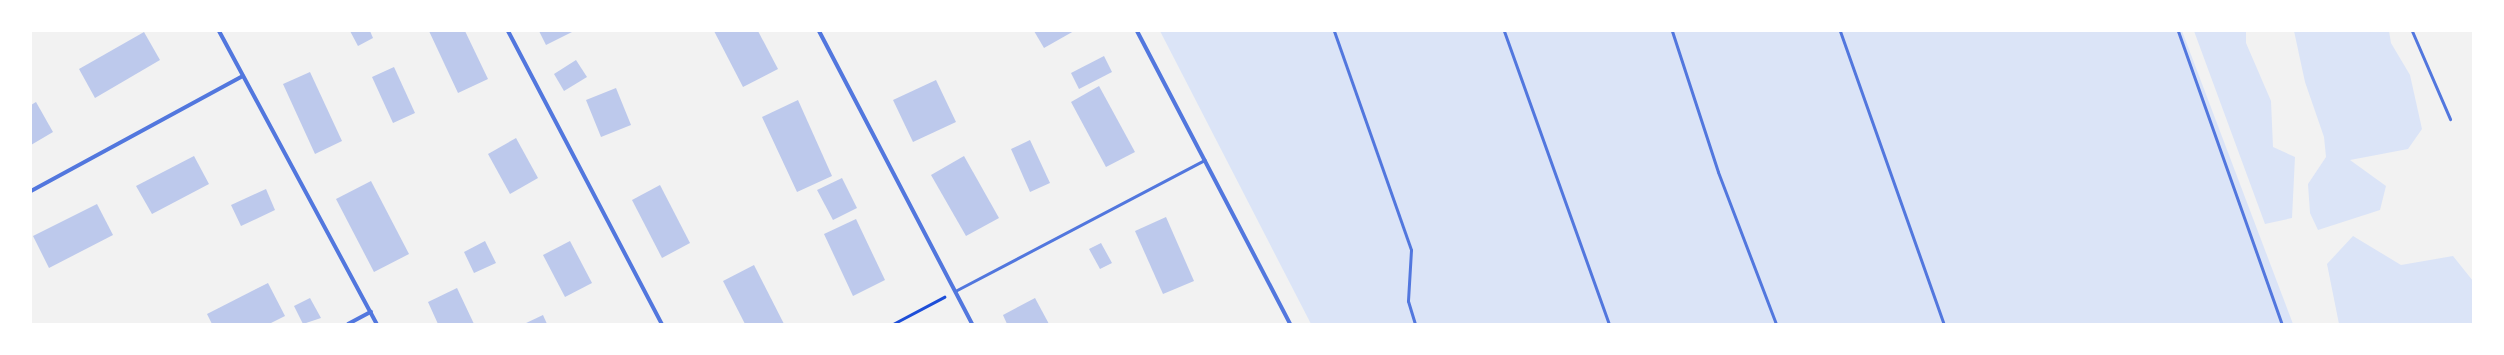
<!DOCTYPE html>
<style>
body{margin:0}
#map{position:relative;width:2504px;height:355px;overflow:hidden;background:#f2f2f2;font-family:"Times New Roman",serif}
div>[style]{position:absolute}
.green>*{inset:0;background:#dbe4f7}
.building>*{inset:0;background:#bdc9ec}
.path>*{height:2.5px;margin:-1.25px;padding:0 1.25px;transform-origin:1.25px;border-radius:1.25px;background:#1d4ed8}
.service>*{height:3px;margin:-1.5px;padding:0 1.5px;transform-origin:1.5px;border-radius:1.5px;background:#5277de}
.minor>*{height:4px;margin:-2px;padding:0 2px;transform-origin:2px;border-radius:2px;background:#5277de}
span{translate:-50% -50%;white-space:nowrap;text-align:center;line-height:1.15;-webkit-text-stroke:3.5px #fff;paint-order:stroke}
.frame{position:absolute;inset:0;border:32px solid #fff;pointer-events:none}
</style>
<div id="map">
<div class="green">
<i style="clip-path:polygon(1160px 31px,2182px 31px,2293px 324px,1311px 324px)"></i>
<i style="clip-path:polygon(2194px 31px,2246px 31px,2246px 43px,2271px 101px,2273px 147px,2295px 157px,2292px 218px,2265px 224px)"></i>
<i style="clip-path:polygon(2294px 31px,2389px 31px,2391px 43px,2410px 75px,2422px 129px,2408px 149px,2350px 160px,2386px 186px,2380px 210px,2318px 230px,2310px 213px,2308px 184px,2326px 157px,2324px 137px,2305px 82px)"></i>
<i style="clip-path:polygon(2353px 236px,2401px 265px,2453px 256px,2473px 281px,2473px 324px,2339px 324px,2327px 264px)"></i>
</div>
<div class="building">
<i style="clip-path:polygon(350px 31px,370px 31px,373px 38px,358px 46px)"></i>
<i style="clip-path:polygon(429px 31px,465px 31px,488px 79px,458px 93px)"></i>
<i style="clip-path:polygon(539px 31px,574px 31px,546px 45px)"></i>
<i style="clip-path:polygon(714px 31px,758px 31px,778px 69px,743px 87px)"></i>
<i style="clip-path:polygon(1034px 31px,1074px 31px,1044px 48px)"></i>
<i style="clip-path:polygon(144px 32px,160px 60px,95px 98px,79px 69px)"></i>
<i style="clip-path:polygon(1104px 56px,1112px 72px,1079px 89px,1071px 73px)"></i>
<i style="clip-path:polygon(576px 60px,587px 77px,564px 91px,554px 74px)"></i>
<i style="clip-path:polygon(394px 67px,415px 113px,393px 123px,372px 77px)"></i>
<i style="clip-path:polygon(310px 72px,342px 141px,315px 154px,283px 84px)"></i>
<i style="clip-path:polygon(936px 80px,956px 122px,913px 142px,893px 100px)"></i>
<i style="clip-path:polygon(1099px 86px,1135px 152px,1106px 167px,1071px 102px)"></i>
<i style="clip-path:polygon(616px 88px,631px 125px,601px 137px,586px 100px)"></i>
<i style="clip-path:polygon(798px 100px,832px 176px,797px 192px,762px 117px)"></i>
<i style="clip-path:polygon(36px 102px,53px 132px,31px 145px,31px 105px)"></i>
<i style="clip-path:polygon(516px 138px,538px 178px,510px 194px,488px 154px)"></i>
<i style="clip-path:polygon(1030px 140px,1050px 183px,1030px 192px,1011px 149px)"></i>
<i style="clip-path:polygon(194px 156px,209px 184px,152px 214px,136px 186px)"></i>
<i style="clip-path:polygon(964px 156px,999px 218px,966px 236px,931px 175px)"></i>
<i style="clip-path:polygon(842px 178px,857px 208px,833px 220px,817px 190px)"></i>
<i style="clip-path:polygon(371px 181px,409px 254px,374px 272px,336px 199px)"></i>
<i style="clip-path:polygon(660px 185px,690px 243px,662px 258px,632px 200px)"></i>
<i style="clip-path:polygon(266px 189px,275px 210px,241px 226px,231px 205px)"></i>
<i style="clip-path:polygon(97px 204px,113px 235px,49px 268px,33px 236px)"></i>
<i style="clip-path:polygon(1166px 217px,1194px 281px,1163px 294px,1135px 231px)"></i>
<i style="clip-path:polygon(856px 219px,885px 280px,853px 296px,824px 234px)"></i>
<i style="clip-path:polygon(485px 241px,496px 263px,474px 273px,464px 252px)"></i>
<i style="clip-path:polygon(570px 241px,592px 283px,565px 297px,543px 255px)"></i>
<i style="clip-path:polygon(1101px 243px,1112px 263px,1100px 269px,1089px 249px)"></i>
<i style="clip-path:polygon(754px 265px,784px 324px,745px 324px,723px 281px)"></i>
<i style="clip-path:polygon(268px 283px,285px 316px,269px 324px,212px 324px,207px 314px)"></i>
<i style="clip-path:polygon(457px 288px,474px 324px,438px 324px,428px 302px)"></i>
<i style="clip-path:polygon(310px 298px,321px 318px,303px 324px,294px 306px)"></i>
<i style="clip-path:polygon(1035px 298px,1049px 324px,1007px 324px,1003px 315px)"></i>
<i style="clip-path:polygon(543px 315px,547px 324px,524px 324px)"></i>
</div>
<div class="path">
<i style="left:893px;top:324px;width:58px;rotate:-27.9deg"></i>
</div>
<div class="service">
<i style="left:1334px;top:31px;width:232px;rotate:70.6deg"></i>
<i style="left:1411px;top:250px;width:51px;rotate:93.4deg"></i>
<i style="left:1408px;top:301px;width:24px;rotate:73deg"></i>
<i style="left:1504px;top:31px;width:311px;rotate:70.3deg"></i>
<i style="left:1672px;top:31px;width:148px;rotate:71.9deg"></i>
<i style="left:1718px;top:172px;width:163px;rotate:69.1deg"></i>
<i style="left:1840px;top:31px;width:311px;rotate:70.5deg"></i>
<i style="left:2178px;top:31px;width:311px;rotate:70.5deg"></i>
<i style="left:2412px;top:31px;width:96px;rotate:66.6deg"></i>
<i style="left:955px;top:291px;width:282px;rotate:-27.7deg"></i>
</div>
<div class="minor">
<i style="left:219px;top:31px;width:333px;rotate:61.7deg"></i>
<i style="left:508px;top:31px;width:331px;rotate:62.3deg"></i>
<i style="left:819px;top:31px;width:331px;rotate:62.4deg"></i>
<i style="left:1137px;top:31px;width:331px;rotate:62.4deg"></i>
<i style="left:31px;top:191px;width:241px;rotate:-28.5deg"></i>
<i style="left:348px;top:324px;width:26px;rotate:-28deg"></i>
</div>
<div class="frame"></div>
</div>
